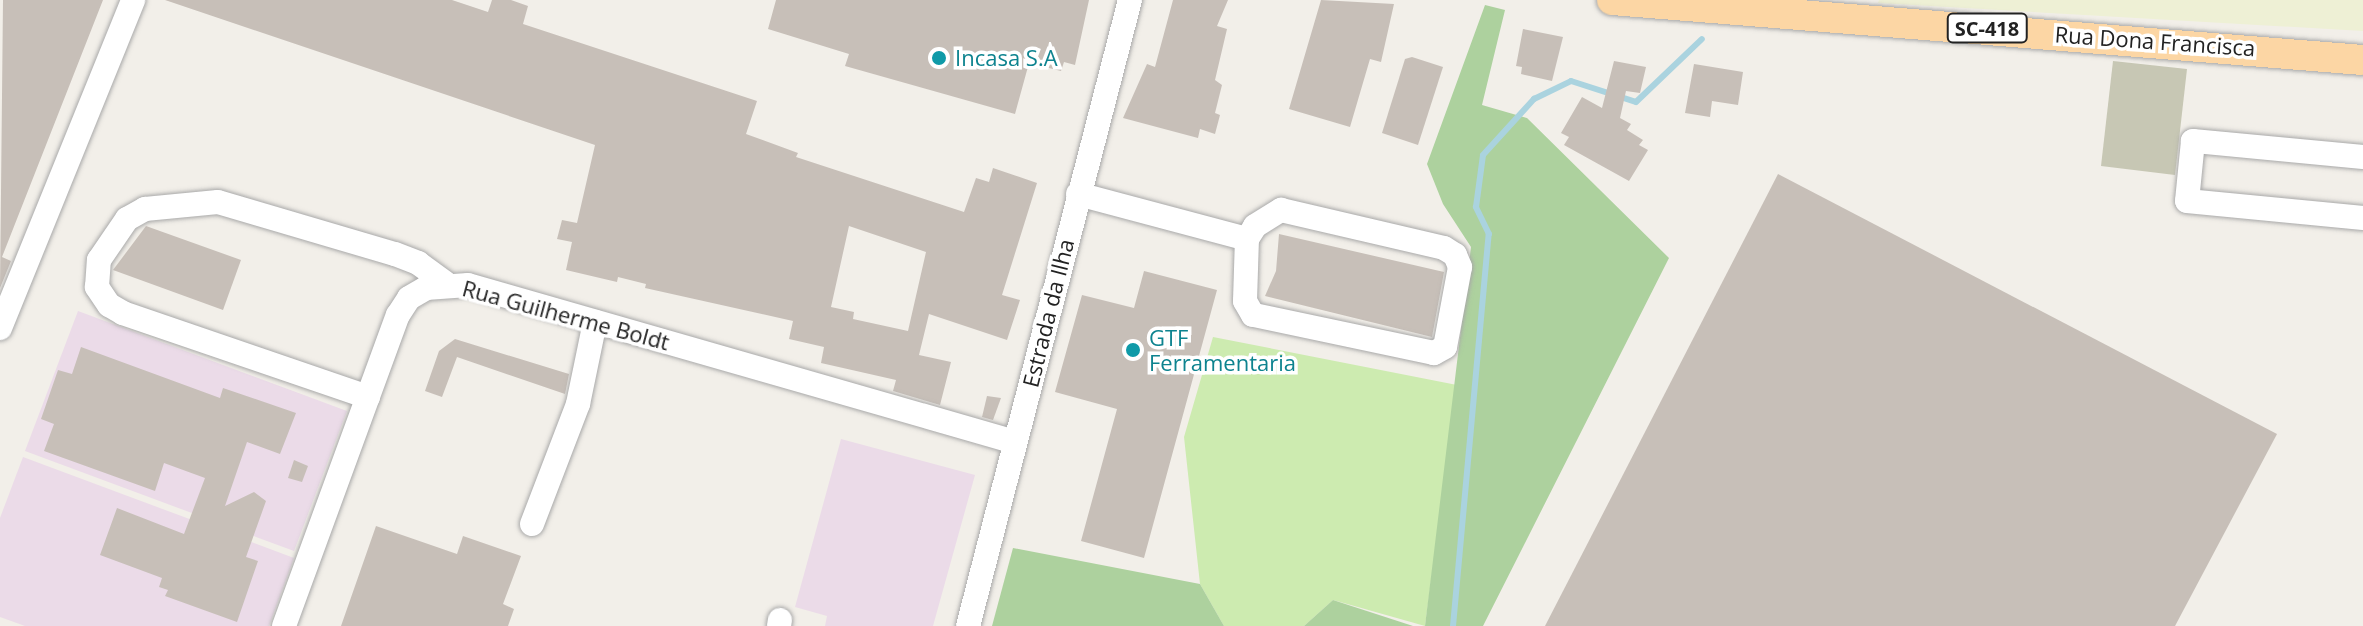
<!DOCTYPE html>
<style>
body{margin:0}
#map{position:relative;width:2363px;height:626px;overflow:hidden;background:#f2efe9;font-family:"Open Sans",sans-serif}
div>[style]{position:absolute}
.industrial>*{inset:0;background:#ebdbe8}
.construction>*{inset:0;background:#c7c7b4}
.farmland>*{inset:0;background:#eef0d5}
.grass>*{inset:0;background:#cdebb0}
.forest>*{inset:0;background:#add19e}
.stream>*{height:6px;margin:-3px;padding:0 3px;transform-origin:3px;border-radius:3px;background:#aad3df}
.building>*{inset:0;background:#c7bfb8}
.roads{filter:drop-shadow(0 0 2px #a9a9a9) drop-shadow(0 0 2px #a9a9a9)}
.minor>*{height:24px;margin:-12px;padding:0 12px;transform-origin:12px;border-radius:12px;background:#fff}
.major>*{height:30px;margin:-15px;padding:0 15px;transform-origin:15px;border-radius:15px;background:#fcd6a4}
.dots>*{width:22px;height:22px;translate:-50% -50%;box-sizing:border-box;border:4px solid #fff;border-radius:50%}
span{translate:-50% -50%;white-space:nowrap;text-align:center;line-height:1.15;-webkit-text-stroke:7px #fff;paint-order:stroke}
.shield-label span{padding:2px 6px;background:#fff;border:2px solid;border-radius:6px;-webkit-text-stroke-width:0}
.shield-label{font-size:20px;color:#222;font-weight:700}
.street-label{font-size:22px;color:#222}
.culture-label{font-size:22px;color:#0d838f}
.left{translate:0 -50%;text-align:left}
</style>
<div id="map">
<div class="industrial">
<i style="clip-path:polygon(78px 311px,347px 411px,294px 551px,25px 451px)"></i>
<i style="clip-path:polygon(841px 439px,975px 475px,933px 626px,825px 626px,827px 616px,795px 607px)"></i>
<i style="clip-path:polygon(23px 457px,294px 558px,269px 626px,25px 626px,0 617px,0 518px)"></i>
</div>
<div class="construction">
<i style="clip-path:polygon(2113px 61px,2187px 69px,2175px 175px,2101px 166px)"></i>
</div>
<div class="farmland">
<i style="clip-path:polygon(1879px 0,2363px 0,2363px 31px,1878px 3px)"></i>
</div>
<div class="grass">
<i style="clip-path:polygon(1213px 337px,1457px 385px,1425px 626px,1333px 600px,1304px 626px,1224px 626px,1200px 584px,1184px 437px)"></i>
</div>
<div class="forest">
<i style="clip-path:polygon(1485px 5px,1505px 10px,1482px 105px,1527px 118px,1669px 258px,1483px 626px,1425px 626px,1471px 247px,1443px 204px,1427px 164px)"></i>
<i style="clip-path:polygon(1013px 548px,1200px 584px,1224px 626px,992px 626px)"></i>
<i style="clip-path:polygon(1333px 600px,1413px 626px,1304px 626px)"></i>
</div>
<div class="stream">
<i style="left:1453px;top:626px;width:394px;rotate:-84.8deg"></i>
<i style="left:1489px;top:234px;width:30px;rotate:-116deg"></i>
<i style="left:1476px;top:207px;width:52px;rotate:-82.3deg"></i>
<i style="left:1483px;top:155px;width:76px;rotate:-47.7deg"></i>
<i style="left:1534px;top:99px;width:41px;rotate:-25.9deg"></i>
<i style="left:1571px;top:81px;width:68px;rotate:17.9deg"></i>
<i style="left:1636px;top:102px;width:91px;rotate:-43.7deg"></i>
</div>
<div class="building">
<i style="clip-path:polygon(3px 0,103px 0,2px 257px,11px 261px,0 288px)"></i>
<i style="clip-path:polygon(evenodd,165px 0,452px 0,488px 12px,492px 0,511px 0,528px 6px,523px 24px,757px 101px,746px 134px,798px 153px,796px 157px,964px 212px,976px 178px,989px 182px,993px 168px,1037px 183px,1002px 295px,1020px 300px,1007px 340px,929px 314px,919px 355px,951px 362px,940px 405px,893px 391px,896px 380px,821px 363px,824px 347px,789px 339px,793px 321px,645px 288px,646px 284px,618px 277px,617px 282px,566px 270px,572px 242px,557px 239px,562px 220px,577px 223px,595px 145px,165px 0,849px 226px,926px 252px,908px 331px,853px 319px,854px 312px,831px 307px,849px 226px)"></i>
<i style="clip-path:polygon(776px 0,1089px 0,1075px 65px,1064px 62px,1061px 71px,1029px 63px,1015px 114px,845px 66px,849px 54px,768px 29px)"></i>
<i style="clip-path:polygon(1173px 0,1228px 0,1217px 26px,1227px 29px,1215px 80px,1222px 85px,1215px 113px,1220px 115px,1215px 134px,1200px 129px,1198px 138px,1123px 118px,1147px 64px,1155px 67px)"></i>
<i style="clip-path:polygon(1321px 0,1394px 4px,1381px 62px,1370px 59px,1350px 127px,1289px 109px)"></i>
<i style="clip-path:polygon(1523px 29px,1563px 37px,1552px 81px,1521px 74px,1522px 67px,1516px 66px)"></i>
<i style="clip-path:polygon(1412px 57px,1443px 67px,1418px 145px,1382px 133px,1405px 59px)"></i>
<i style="clip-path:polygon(1614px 61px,1646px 67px,1640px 93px,1626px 91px,1620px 118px,1631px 124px,1627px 130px,1643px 140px,1639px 145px,1648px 150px,1629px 181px,1564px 145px,1569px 137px,1561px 133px,1582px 97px,1602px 108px)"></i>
<i style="clip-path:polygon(1694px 64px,1743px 72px,1738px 105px,1712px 101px,1710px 117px,1685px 113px)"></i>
<i style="clip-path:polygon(1778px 174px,2277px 434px,2175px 626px,1545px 626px)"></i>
<i style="clip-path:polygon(146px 226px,241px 260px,223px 310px,113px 270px)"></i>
<i style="clip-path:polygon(1279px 234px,1444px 272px,1432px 337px,1265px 296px,1276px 271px)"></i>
<i style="clip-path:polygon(1144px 271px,1217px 290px,1144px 558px,1081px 541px,1117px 409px,1055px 392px,1082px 295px,1134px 308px)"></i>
<i style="clip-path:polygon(455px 339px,569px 374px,565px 394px,457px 357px,442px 397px,425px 391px,439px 351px)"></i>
<i style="clip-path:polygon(81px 347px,220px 398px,223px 388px,296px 413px,280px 454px,247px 442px,225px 506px,254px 492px,266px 501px,246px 557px,258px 561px,237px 622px,165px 596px,168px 590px,159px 587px,162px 578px,100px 555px,117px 508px,184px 534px,205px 478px,164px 463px,155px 491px,44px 451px,54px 424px,41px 419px,58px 370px,72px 374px)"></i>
<i style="clip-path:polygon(987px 396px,1001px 398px,993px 420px,982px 417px)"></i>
<i style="clip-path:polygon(294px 460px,308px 466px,302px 482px,288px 478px)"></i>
<i style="clip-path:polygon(376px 526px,457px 554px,463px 536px,521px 556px,503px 604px,514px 609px,508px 626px,341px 626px)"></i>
</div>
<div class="roads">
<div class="minor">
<i style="left:2363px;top:157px;width:171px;rotate:-174.6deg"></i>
<i style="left:2193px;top:141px;width:60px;rotate:95.7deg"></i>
<i style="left:2187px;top:201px;width:177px;rotate:5.5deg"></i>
<i style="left:1078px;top:194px;width:175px;rotate:14.9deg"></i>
<i style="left:1281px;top:210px;width:167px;rotate:13.1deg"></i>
<i style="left:1444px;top:248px;width:13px;rotate:32deg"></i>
<i style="left:1455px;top:255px;width:13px;rotate:67deg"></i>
<i style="left:1460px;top:267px;width:81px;rotate:100.6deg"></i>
<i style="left:1445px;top:347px;width:13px;rotate:151deg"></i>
<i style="left:1434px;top:353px;width:185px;rotate:-168.1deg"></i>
<i style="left:1253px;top:315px;width:16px;rotate:-120deg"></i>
<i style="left:1245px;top:301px;width:62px;rotate:-88.2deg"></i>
<i style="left:1247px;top:239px;width:15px;rotate:-58deg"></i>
<i style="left:1255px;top:226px;width:31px;rotate:-32deg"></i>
<i style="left:0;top:328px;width:354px;rotate:-67.9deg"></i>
<i style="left:368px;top:397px;width:259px;rotate:-161.1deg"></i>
<i style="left:123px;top:313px;width:16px;rotate:-150deg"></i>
<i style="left:109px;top:305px;width:22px;rotate:-124deg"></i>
<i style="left:97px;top:287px;width:27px;rotate:-86deg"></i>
<i style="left:99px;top:260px;width:50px;rotate:-55.7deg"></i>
<i style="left:127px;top:219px;width:21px;rotate:-29deg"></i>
<i style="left:145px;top:209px;width:73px;rotate:-5.5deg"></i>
<i style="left:218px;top:202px;width:184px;rotate:16.4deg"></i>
<i style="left:395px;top:254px;width:25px;rotate:21deg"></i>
<i style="left:418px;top:263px;width:36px;rotate:36deg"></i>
<i style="left:532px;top:524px;width:129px;rotate:-69deg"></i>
<i style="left:578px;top:404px;width:84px;rotate:-78.3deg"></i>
<i style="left:284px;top:626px;width:331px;rotate:-69.9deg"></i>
<i style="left:398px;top:315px;width:20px;rotate:-57deg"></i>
<i style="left:409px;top:298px;width:20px;rotate:-30deg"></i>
<i style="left:426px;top:288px;width:42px;rotate:-4.1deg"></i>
<i style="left:468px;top:285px;width:569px;rotate:16.01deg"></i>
<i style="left:779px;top:626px;width:6px;rotate:-81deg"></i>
<i style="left:968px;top:626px;width:647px;rotate:-75.49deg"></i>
</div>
<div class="major">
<i style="left:1612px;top:0;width:753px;rotate:4.57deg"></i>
</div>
</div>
<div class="dots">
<i style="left:939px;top:58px;background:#0f9aa8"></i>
<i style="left:1133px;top:350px;background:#0f9aa8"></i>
</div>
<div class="shield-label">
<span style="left:1987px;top:28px">SC-418</span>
</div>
<div class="street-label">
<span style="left:2155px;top:41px;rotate:4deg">Rua Dona Francisca</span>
<span style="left:1048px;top:313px;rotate:-76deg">Estrada da Ilha</span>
<span style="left:566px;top:315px;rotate:15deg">Rua Guilherme Boldt</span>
</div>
<div class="culture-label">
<span class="left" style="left:955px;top:58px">Incasa S.A</span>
<span class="left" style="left:1149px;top:350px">GTF<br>Ferramentaria</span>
</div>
</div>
